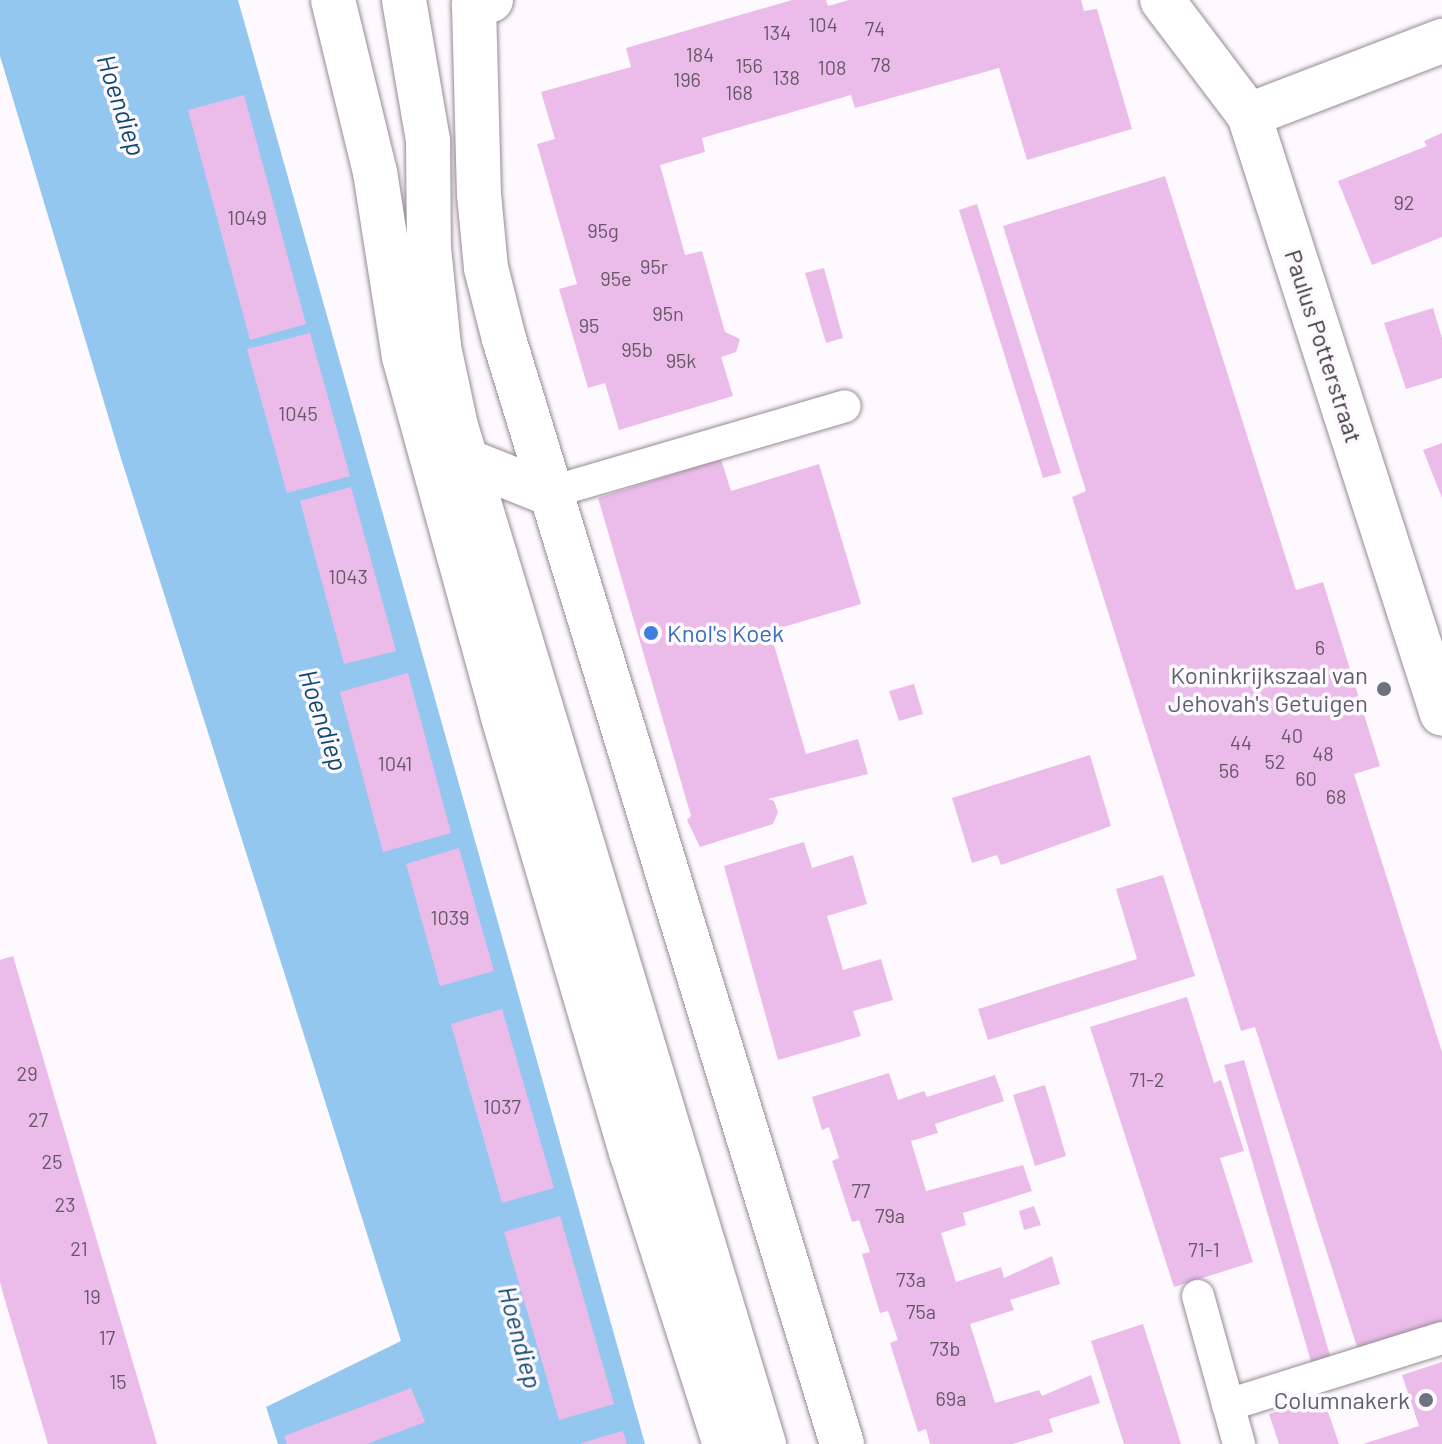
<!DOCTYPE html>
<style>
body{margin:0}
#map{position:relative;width:1442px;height:1444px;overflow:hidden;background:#fef9fe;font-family:Barlow,sans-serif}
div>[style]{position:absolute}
.water>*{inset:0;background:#93c7f0}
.building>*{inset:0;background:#ebbce9}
.roads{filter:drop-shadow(0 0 2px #968a96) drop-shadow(0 0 2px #968a96)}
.service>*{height:32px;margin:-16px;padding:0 16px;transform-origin:16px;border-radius:16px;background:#fff}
.minor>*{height:44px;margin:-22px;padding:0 22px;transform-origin:22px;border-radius:22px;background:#fff}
.secondary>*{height:44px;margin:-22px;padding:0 22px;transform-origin:22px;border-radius:22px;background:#fff}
.dots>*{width:22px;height:22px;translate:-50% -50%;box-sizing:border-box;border:4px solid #fef9fe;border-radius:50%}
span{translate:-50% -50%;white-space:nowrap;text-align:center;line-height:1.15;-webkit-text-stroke:7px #fef9fe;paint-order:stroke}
.number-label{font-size:20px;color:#685868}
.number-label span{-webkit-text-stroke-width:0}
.street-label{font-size:24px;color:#3d373d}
.shop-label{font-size:24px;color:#366cbe}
.left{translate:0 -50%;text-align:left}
.worship-label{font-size:24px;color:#5b616d}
.right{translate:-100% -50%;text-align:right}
.water-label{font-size:26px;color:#0d4970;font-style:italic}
</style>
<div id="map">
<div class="water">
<i style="clip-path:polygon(0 0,238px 0,645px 1444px,278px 1444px,266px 1407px,401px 1341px,119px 452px,0 56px)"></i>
</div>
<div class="building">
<i style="clip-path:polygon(792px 0,826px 0,828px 6px,849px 0,1081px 0,1084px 11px,1097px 9px,1132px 129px,1027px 160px,999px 68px,855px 108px,851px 95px,702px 138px,705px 152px,660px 165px,685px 255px,702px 251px,725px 332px,740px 339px,736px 352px,721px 357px,733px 396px,619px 430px,605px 383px,588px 388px,559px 289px,577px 284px,537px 144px,555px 139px,541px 92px,631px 67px,626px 48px)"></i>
<i style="clip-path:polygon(244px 95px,306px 324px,250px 340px,188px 110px)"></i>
<i style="clip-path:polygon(1442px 133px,1442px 237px,1372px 265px,1338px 181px,1427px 146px,1424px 141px)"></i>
<i style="clip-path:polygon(1165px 176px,1296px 590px,1323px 582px,1380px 766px,1354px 774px,1442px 1052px,1442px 1324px,1358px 1350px,1255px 1027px,1241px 1031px,1131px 685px,1072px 497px,1086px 491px,1003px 226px)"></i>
<i style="clip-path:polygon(977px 204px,1061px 473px,1043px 478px,959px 210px)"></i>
<i style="clip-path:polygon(824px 268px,843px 338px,826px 343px,805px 273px)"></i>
<i style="clip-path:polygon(1433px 308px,1442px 338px,1442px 378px,1406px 389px,1384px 323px)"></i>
<i style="clip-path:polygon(310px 333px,350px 476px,287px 493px,247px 349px)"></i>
<i style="clip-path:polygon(1442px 443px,1442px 498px,1423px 450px)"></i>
<i style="clip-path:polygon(721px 459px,731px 491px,819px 464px,861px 604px,770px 631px,806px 754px,858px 739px,868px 774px,768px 799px,774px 801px,778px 812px,773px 824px,700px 847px,687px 820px,691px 816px,598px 498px)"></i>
<i style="clip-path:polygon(351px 487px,396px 651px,344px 664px,300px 501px)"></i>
<i style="clip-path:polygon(408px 673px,451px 833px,383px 852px,340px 692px)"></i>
<i style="clip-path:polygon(914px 684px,923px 714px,899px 721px,889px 691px)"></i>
<i style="clip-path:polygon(1090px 755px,1111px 826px,1001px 865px,997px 855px,972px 863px,952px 798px)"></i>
<i style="clip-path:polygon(804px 842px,812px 868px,853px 855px,867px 904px,827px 916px,843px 970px,881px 959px,893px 1000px,853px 1011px,861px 1036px,778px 1060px,724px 866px)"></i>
<i style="clip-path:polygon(459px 848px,494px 971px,440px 986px,406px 864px)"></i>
<i style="clip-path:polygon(1163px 875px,1195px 976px,988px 1040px,978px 1009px,1137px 959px,1116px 889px)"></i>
<i style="clip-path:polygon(13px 956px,144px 1400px,157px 1444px,48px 1444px,4px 1297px,0 1282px,0 960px)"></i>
<i style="clip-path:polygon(1187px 997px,1214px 1083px,1221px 1080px,1244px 1151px,1220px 1158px,1253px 1262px,1174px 1287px,1090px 1027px)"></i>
<i style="clip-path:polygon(502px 1009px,554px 1188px,502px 1203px,451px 1024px)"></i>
<i style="clip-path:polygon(1244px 1060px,1331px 1359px,1312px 1365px,1224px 1065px)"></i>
<i style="clip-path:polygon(889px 1073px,898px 1100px,924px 1091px,927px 1097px,995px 1075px,1004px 1101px,935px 1124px,938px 1133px,911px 1141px,926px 1191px,1023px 1165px,1032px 1191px,963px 1213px,966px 1225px,941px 1233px,956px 1282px,1001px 1267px,1004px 1278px,1052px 1256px,1060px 1284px,1010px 1300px,1014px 1310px,970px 1324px,995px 1403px,1039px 1390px,1042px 1396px,1091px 1375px,1100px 1403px,1049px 1419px,1053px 1432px,1013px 1444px,930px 1444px,926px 1429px,918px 1432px,890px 1343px,898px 1340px,888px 1311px,880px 1313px,862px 1254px,870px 1252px,859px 1220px,852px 1222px,832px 1161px,839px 1158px,829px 1127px,822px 1130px,812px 1097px)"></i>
<i style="clip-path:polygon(1045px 1085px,1066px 1156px,1035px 1166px,1013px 1095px)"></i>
<i style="clip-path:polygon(1034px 1206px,1041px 1225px,1024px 1230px,1019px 1211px)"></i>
<i style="clip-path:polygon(560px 1216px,614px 1404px,559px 1420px,504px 1232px)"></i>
<i style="clip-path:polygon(1143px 1324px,1176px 1428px,1181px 1444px,1124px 1444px,1091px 1341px)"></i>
<i style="clip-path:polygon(1442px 1362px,1442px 1444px,1363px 1444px,1419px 1426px,1402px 1375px)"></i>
<i style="clip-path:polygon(411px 1388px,425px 1422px,367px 1444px,287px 1444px,284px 1436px)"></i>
<i style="clip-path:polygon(1323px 1397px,1339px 1444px,1279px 1444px,1269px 1414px)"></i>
<i style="clip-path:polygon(623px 1431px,627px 1444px,581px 1444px,581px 1443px)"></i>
</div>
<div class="roads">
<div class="service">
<i style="left:548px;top:493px;width:309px;rotate:-16.3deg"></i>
<i style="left:1198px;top:1296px;width:154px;rotate:74.5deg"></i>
<i style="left:1228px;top:1405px;width:224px;rotate:-17.4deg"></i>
</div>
<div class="minor">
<i style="left:491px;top:0;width:18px;rotate:164deg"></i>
<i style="left:474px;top:5px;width:189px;rotate:88.5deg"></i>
<i style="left:479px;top:194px;width:74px;rotate:84.6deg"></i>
<i style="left:486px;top:268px;width:73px;rotate:75.8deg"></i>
<i style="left:504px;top:339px;width:1156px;rotate:72.99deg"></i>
<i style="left:1162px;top:0;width:144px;rotate:52.9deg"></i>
<i style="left:1249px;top:115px;width:629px;rotate:72.14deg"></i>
<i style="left:1249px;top:115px;width:207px;rotate:-21deg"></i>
<i style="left:465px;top:460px;width:89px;rotate:21.7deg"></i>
</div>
<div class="secondary">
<i style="left:333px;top:0;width:177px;rotate:76.3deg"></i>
<i style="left:375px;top:172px;width:187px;rotate:81.1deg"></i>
<i style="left:404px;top:357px;width:370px;rotate:74.6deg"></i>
<i style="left:502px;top:714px;width:457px;rotate:73.6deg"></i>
<i style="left:631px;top:1152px;width:307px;rotate:72.2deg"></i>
<i style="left:404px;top:0;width:143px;rotate:80.3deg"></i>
<i style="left:428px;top:141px;width:107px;rotate:89.5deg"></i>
<i style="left:429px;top:248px;width:100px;rotate:84.2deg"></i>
<i style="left:439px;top:347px;width:81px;rotate:77.9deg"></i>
<i style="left:456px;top:426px;width:1064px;rotate:73.17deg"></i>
</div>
</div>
<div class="dots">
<i style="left:651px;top:633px;background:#3f7fe0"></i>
<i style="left:1384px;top:689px;background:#6b7280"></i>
<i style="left:1426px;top:1400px;background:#6b7280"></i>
</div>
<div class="number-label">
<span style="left:823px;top:24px">104</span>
<span style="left:875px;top:28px">74</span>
<span style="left:777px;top:32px">134</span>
<span style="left:700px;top:54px">184</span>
<span style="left:881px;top:64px">78</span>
<span style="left:749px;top:65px">156</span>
<span style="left:832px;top:67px">108</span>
<span style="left:786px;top:77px">138</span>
<span style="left:687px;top:79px">196</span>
<span style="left:739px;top:92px">168</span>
<span style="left:1404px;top:202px">92</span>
<span style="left:247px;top:217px">1049</span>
<span style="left:603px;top:230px">95g</span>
<span style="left:654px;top:266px">95r</span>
<span style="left:616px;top:278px">95e</span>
<span style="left:668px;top:313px">95n</span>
<span style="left:589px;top:325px">95</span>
<span style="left:637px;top:349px">95b</span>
<span style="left:681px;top:360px">95k</span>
<span style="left:298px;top:413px">1045</span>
<span style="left:348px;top:576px">1043</span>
<span style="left:1320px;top:647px">6</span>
<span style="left:1292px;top:735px">40</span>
<span style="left:1241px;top:742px">44</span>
<span style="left:1323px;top:753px">48</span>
<span style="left:1275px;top:761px">52</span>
<span style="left:395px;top:763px">1041</span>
<span style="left:1229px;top:770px">56</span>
<span style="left:1306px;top:778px">60</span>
<span style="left:1336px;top:796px">68</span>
<span style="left:450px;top:917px">1039</span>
<span style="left:27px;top:1073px">29</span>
<span style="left:1147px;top:1079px">71-2</span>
<span style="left:502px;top:1106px">1037</span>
<span style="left:38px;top:1119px">27</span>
<span style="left:52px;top:1161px">25</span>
<span style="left:861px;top:1190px">77</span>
<span style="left:65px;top:1204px">23</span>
<span style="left:890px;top:1215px">79a</span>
<span style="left:79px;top:1248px">21</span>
<span style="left:1204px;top:1249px">71-1</span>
<span style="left:911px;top:1279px">73a</span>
<span style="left:92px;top:1296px">19</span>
<span style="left:921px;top:1311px">75a</span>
<span style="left:107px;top:1337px">17</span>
<span style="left:945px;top:1348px">73b</span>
<span style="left:118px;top:1381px">15</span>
<span style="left:951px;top:1398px">69a</span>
</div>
<div class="street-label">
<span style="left:1324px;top:346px;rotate:72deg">Paulus Potterstraat</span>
</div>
<div class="shop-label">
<span class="left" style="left:667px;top:633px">Knol's Koek</span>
</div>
<div class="worship-label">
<span class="right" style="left:1368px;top:689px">Koninkrijkszaal van<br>Jehovah's Getuigen</span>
<span class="right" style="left:1410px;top:1400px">Columnakerk</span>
</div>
<div class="water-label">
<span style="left:122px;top:105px;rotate:72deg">Hoendiep</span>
<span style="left:324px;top:720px;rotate:72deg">Hoendiep</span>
<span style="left:521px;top:1337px;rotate:75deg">Hoendiep</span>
</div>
</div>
